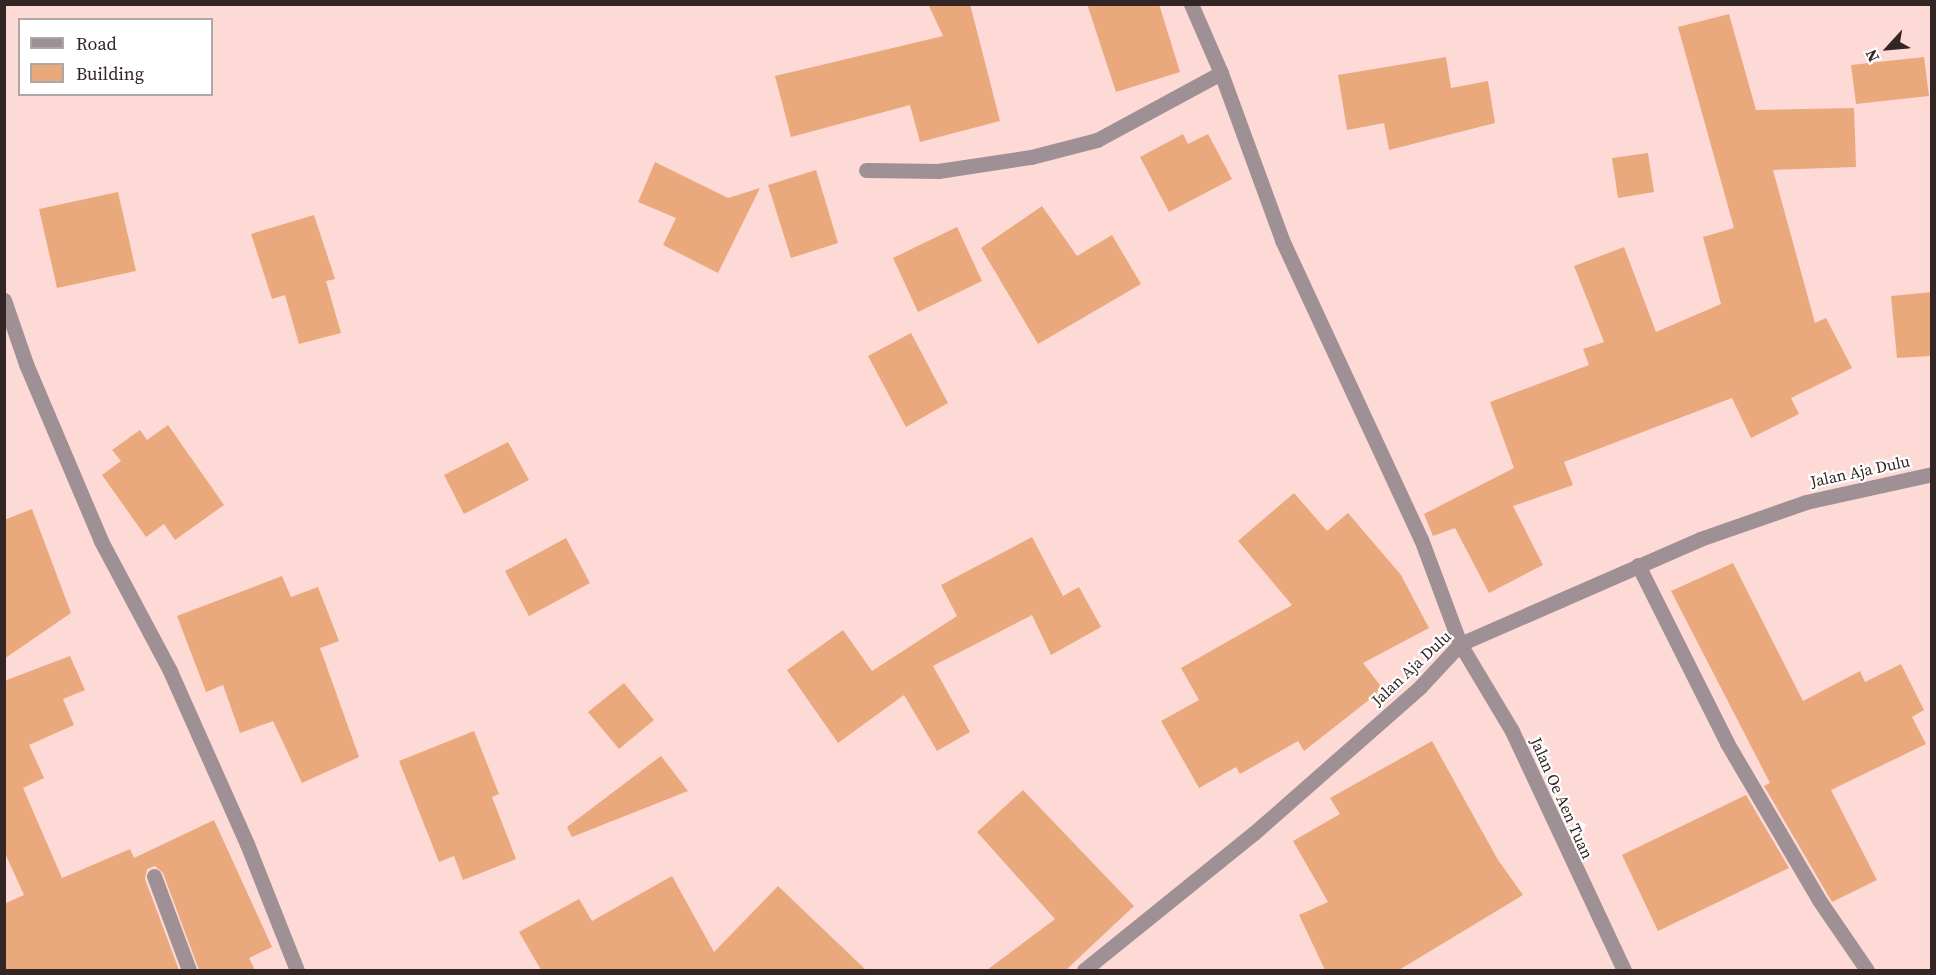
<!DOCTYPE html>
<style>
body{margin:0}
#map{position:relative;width:1936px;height:975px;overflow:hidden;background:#fddad5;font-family:"Source Serif 4",serif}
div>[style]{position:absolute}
.building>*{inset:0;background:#eaa97c}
.service>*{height:15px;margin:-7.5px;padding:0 7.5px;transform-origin:7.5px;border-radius:7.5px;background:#9e9094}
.minor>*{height:15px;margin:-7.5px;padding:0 7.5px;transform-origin:7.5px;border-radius:7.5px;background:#9e9094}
.tertiary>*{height:15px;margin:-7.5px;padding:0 7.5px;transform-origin:7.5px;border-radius:7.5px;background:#9e9094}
span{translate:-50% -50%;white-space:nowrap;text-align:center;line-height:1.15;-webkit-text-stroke:4.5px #fff;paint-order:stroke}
.street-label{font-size:16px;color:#322523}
.frame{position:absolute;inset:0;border:6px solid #322523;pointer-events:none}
.legend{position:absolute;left:18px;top:18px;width:195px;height:78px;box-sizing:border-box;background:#fff;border:2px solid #ada8a7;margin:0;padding:8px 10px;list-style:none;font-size:18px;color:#322523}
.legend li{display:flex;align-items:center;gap:12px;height:30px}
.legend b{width:30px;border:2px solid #ada8a7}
.north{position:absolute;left:1858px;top:18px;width:60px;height:60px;-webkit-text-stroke:4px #fff;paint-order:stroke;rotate:244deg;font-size:16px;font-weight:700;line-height:24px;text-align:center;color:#322523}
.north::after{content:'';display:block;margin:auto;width:21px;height:27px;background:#322523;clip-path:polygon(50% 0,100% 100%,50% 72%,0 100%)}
</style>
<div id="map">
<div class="building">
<i style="clip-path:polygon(928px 4px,970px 4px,1000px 121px,920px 142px,910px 105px,791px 137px,775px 76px,943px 36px)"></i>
<i style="clip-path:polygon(1087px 4px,1159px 4px,1180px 72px,1116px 92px)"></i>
<i style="clip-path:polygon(1729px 14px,1756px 110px,1854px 108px,1856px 167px,1773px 170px,1815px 323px,1826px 318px,1852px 368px,1791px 398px,1799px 414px,1751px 438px,1732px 398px,1564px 462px,1573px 485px,1513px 506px,1543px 565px,1489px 593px,1455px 528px,1433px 536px,1424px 514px,1514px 468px,1490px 402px,1589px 365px,1583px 349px,1604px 342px,1574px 266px,1624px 247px,1656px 332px,1721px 304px,1703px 237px,1734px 228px,1678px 27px)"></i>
<i style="clip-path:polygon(1446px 57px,1451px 88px,1488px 81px,1495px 123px,1389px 150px,1384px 123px,1347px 130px,1338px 75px)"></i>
<i style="clip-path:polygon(1924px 57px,1929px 96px,1856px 104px,1851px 65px)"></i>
<i style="clip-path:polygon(1183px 134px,1188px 144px,1208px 134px,1232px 179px,1169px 212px,1140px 157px)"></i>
<i style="clip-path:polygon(1648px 153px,1654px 192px,1618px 198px,1612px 158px)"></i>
<i style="clip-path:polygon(655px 162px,728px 198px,760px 188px,718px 273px,663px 245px,676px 218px,638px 202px)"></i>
<i style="clip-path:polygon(816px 170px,838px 243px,791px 258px,768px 185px)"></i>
<i style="clip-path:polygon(118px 192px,136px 271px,57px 288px,39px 209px)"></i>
<i style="clip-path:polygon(1042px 206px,1077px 256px,1112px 235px,1141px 284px,1038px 344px,981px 248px)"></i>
<i style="clip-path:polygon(314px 215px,335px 279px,326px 281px,341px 333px,299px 344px,285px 295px,272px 299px,251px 234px)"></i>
<i style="clip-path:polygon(957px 227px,982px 281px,918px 312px,893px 258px)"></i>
<i style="clip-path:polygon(1932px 292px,1932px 356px,1897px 358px,1891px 296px)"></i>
<i style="clip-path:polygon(911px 333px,948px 403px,906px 427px,868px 356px)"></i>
<i style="clip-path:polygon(168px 425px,224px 505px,175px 540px,164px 524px,146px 537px,102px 475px,121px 461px,112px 450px,140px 430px,147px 440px)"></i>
<i style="clip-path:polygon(508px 442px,529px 480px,464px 514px,444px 475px)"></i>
<i style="clip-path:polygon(1294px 493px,1327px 531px,1348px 513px,1401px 575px,1429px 628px,1363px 663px,1383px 689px,1304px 751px,1298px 741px,1240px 774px,1236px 767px,1199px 788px,1161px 721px,1199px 700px,1181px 668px,1292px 605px,1238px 541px)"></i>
<i style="clip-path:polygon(32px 509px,71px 613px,4px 659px,4px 520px)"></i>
<i style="clip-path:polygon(1032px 537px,1063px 596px,1079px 587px,1101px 627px,1051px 655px,1032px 615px,933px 666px,970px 732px,937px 751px,904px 695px,838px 743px,787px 670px,843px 630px,872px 671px,957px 616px,941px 585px)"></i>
<i style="clip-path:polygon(566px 538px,590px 583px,529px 616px,505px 571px)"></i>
<i style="clip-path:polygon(1733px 563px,1803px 701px,1860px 671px,1865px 682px,1901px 664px,1924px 710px,1912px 717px,1926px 744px,1831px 790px,1877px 880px,1832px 902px,1764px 786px,1770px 783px,1671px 591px)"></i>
<i style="clip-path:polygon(282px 576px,291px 597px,318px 587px,339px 641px,320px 648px,359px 757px,302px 783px,273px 721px,240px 733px,223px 685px,206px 692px,177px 616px)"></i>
<i style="clip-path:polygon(70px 656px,85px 690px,63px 699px,74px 725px,29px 745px,44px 778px,23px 788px,62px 878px,130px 849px,134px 858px,214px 820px,272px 947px,249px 958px,255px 970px,199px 970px,163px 873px,155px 866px,147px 869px,145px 879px,179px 970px,4px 970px,4px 904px,24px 895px,4px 851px,4px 681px)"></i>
<i style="clip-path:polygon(624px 683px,654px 720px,619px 749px,588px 712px)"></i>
<i style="clip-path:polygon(474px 731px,499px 794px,492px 797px,516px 859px,463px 880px,454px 856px,439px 862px,399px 761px)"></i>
<i style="clip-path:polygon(1432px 741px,1498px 860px,1523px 895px,1399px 970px,1325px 970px,1299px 915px,1328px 902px,1293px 841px,1340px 814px,1330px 798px)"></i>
<i style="clip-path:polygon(661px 756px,688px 791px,572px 837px,567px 827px)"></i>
<i style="clip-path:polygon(1023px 790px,1134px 906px,1066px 970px,987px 970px,1055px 919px,977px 832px)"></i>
<i style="clip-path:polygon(1746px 795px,1789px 868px,1658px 931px,1622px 855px)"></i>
<i style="clip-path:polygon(672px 876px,714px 952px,778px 886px,866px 970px,541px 970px,519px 932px,579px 899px,592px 921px)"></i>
</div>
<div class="service">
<i style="left:866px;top:170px;width:72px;rotate:0.8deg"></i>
<i style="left:938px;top:171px;width:94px;rotate:-8.6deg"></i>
<i style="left:1031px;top:157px;width:68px;rotate:-14.4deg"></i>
<i style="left:1097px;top:140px;width:141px;rotate:-28.4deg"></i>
</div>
<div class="minor">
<i style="left:4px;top:300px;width:68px;rotate:71deg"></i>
<i style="left:26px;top:364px;width:192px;rotate:67deg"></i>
<i style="left:101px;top:541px;width:147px;rotate:62deg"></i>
<i style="left:170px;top:671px;width:189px;rotate:66deg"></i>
<i style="left:247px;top:844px;width:136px;rotate:68.4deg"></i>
<i style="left:1638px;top:565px;width:199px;rotate:63.4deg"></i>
<i style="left:1727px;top:743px;width:182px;rotate:59.6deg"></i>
<i style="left:1819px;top:900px;width:85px;rotate:55.6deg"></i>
<i style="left:154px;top:876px;width:100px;rotate:69.6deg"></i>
</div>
<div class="tertiary">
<i style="left:1191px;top:4px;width:75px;rotate:66.5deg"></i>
<i style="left:1221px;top:73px;width:178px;rotate:69.9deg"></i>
<i style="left:1282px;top:240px;width:330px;rotate:65.1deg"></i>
<i style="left:1421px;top:539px;width:112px;rotate:69.6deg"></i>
<i style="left:1460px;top:644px;width:101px;rotate:59.1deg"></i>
<i style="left:1512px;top:731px;width:264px;rotate:64.9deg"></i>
<i style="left:1084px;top:970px;width:218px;rotate:-38.9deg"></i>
<i style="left:1254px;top:833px;width:221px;rotate:-41.3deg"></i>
<i style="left:1420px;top:687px;width:59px;rotate:-47.1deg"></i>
<i style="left:1460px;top:644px;width:262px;rotate:-23.6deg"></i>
<i style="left:1700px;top:539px;width:112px;rotate:-19.2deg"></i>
<i style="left:1806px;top:502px;width:129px;rotate:-12.5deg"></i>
</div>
<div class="street-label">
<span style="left:1860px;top:471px;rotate:-12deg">Jalan Aja Dulu</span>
<span style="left:1411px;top:668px;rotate:-43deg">Jalan Aja Dulu</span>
<span style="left:1562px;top:798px;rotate:66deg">Jalan Oe Aen Tuan</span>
</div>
<div class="frame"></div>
<ul class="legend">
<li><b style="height:8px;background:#9e9094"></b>Road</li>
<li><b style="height:16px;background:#eaa97c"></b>Building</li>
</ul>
<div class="north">N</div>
</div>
